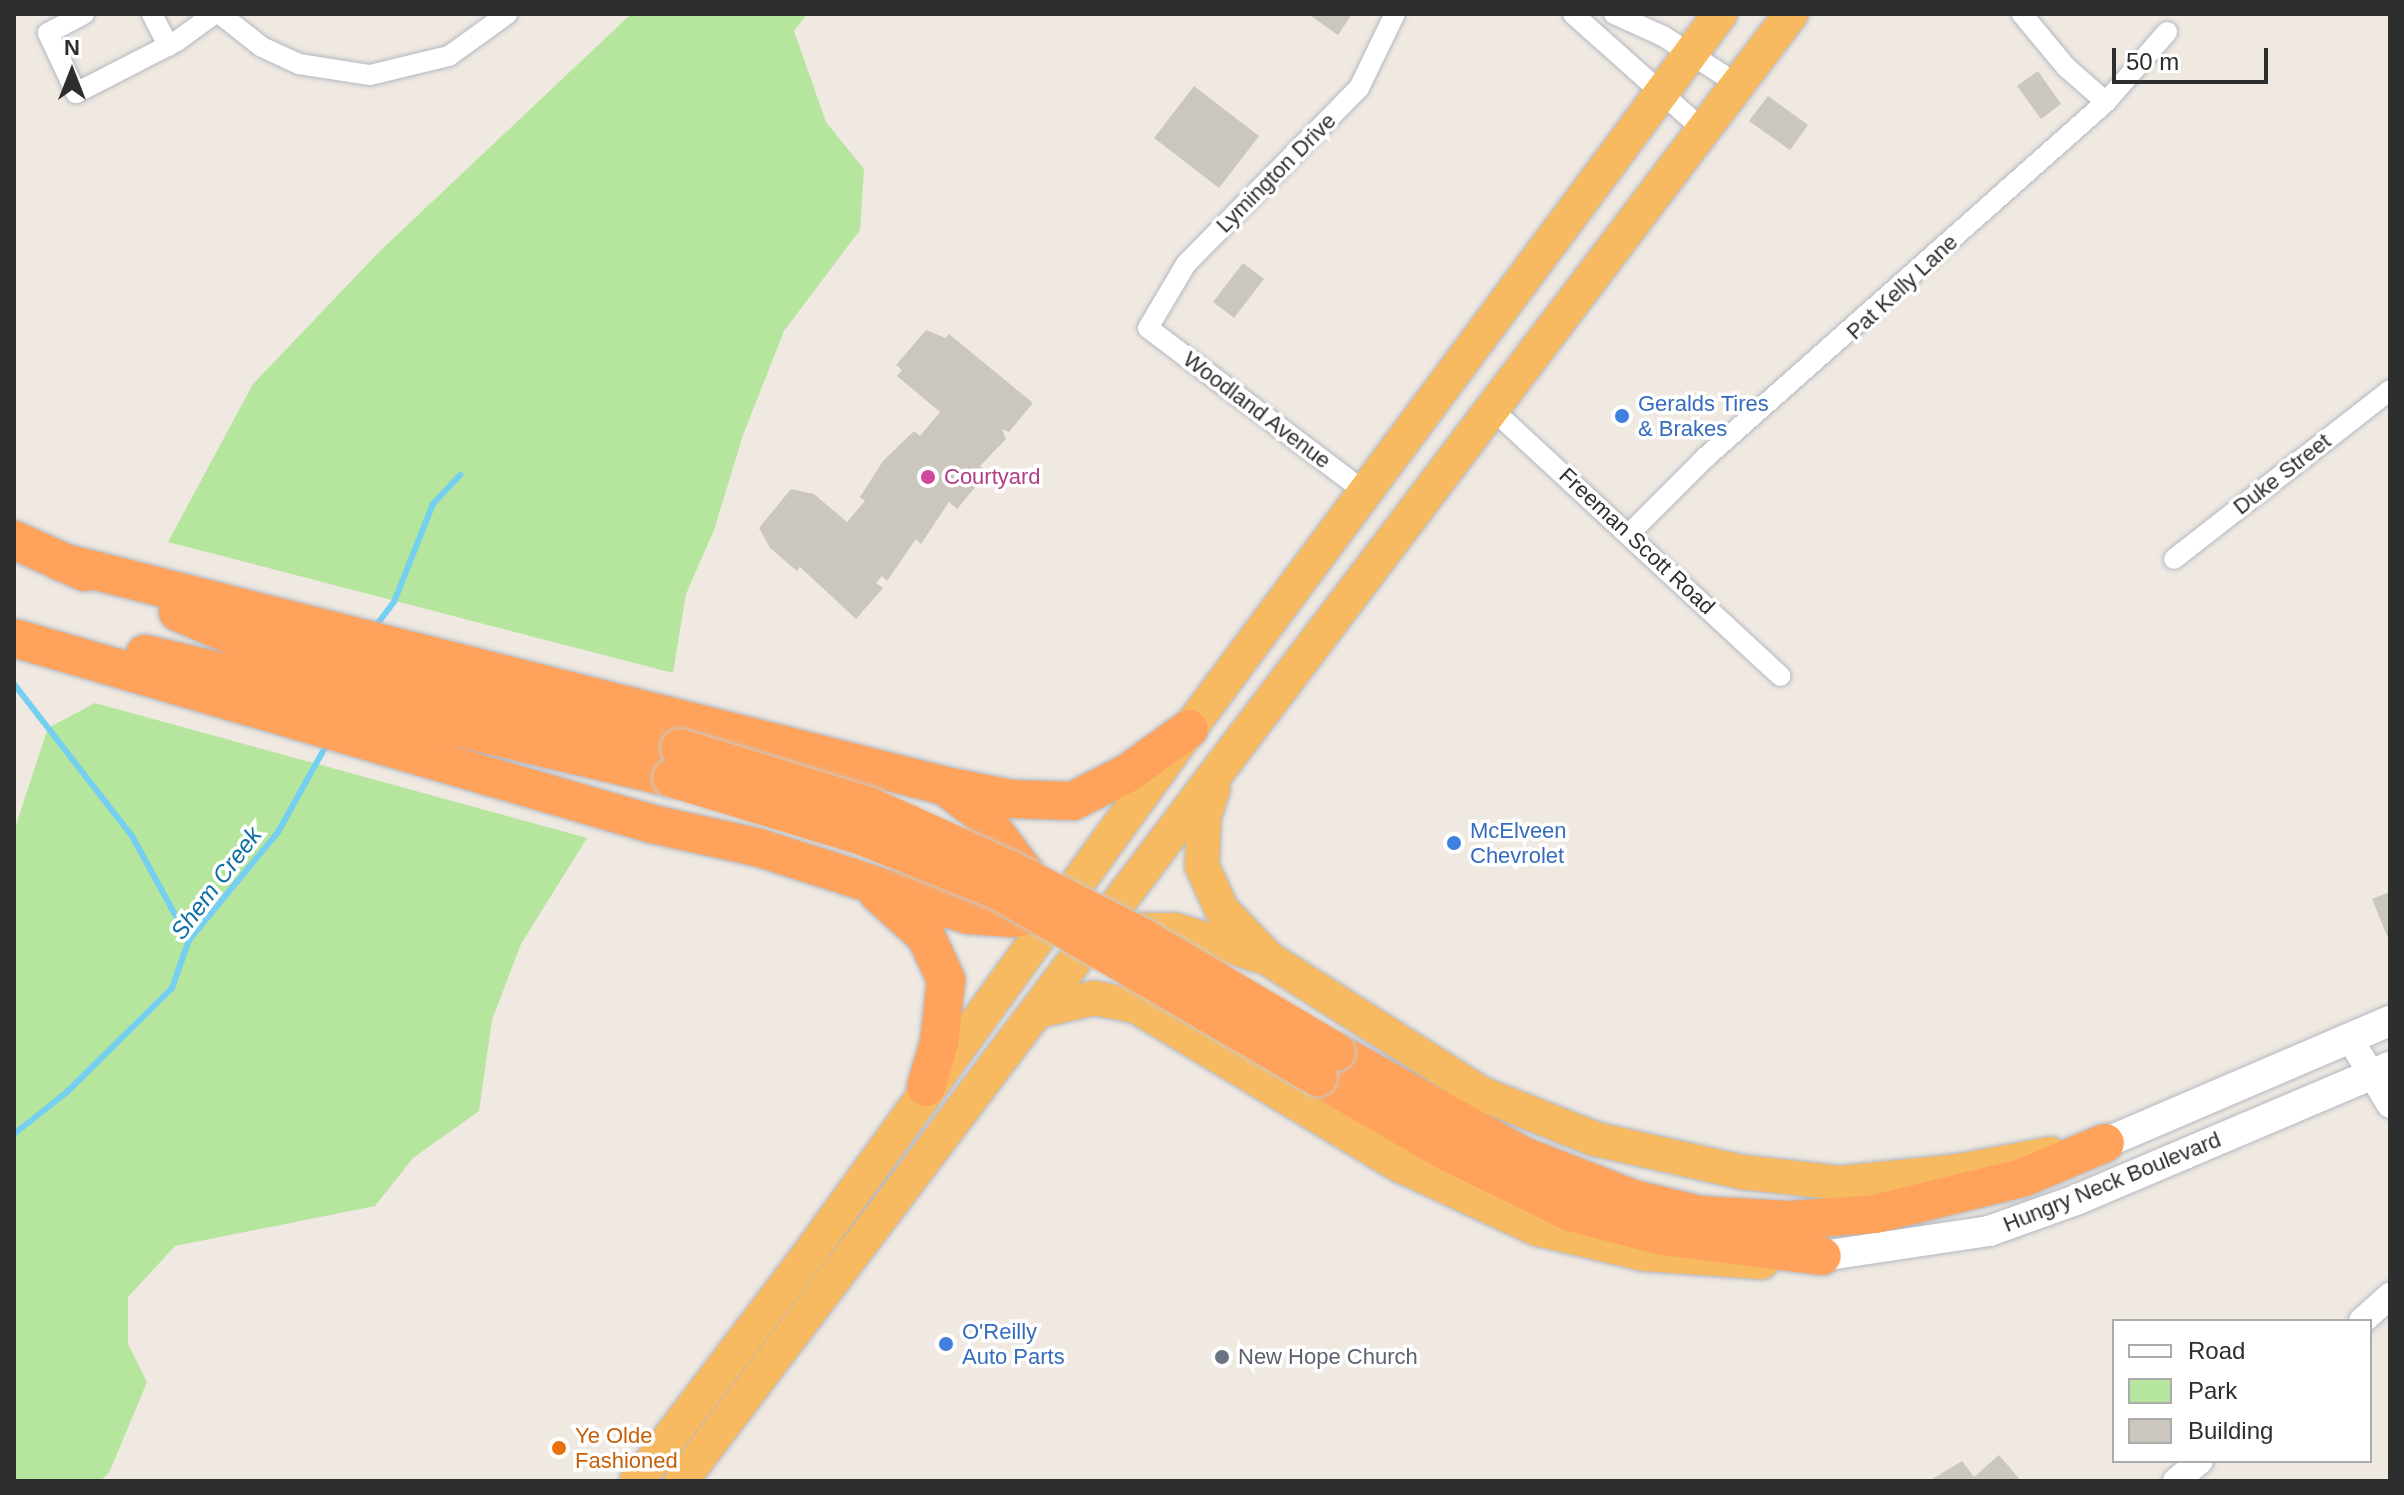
<!DOCTYPE html>
<style>
body{margin:0}
#map{position:relative;width:2404px;height:1495px;overflow:hidden;background:#efe9e1;font-family:Arial,sans-serif}
div>[style]{position:absolute}
.green>*{inset:0;background:#b6e59e}
.stream>*{height:6px;margin:-3px;padding:0 3px;transform-origin:3px;border-radius:3px;background:#75cff0}
.building>*{inset:0;background:#cbc7bf}
.roads{filter:drop-shadow(0 0 2px #b4b7c1) drop-shadow(0 0 2px #b4b7c1)}
.minor>*{height:20px;margin:-10px;padding:0 10px;transform-origin:10px;border-radius:10px;background:#fff}
.tertiary>*{height:26px;margin:-13px;padding:0 13px;transform-origin:13px;border-radius:13px;background:#fff}
.secondary>*{height:30px;margin:-15px;padding:0 15px;transform-origin:15px;border-radius:15px;background:#fff}
.trunk>*{height:34px;margin:-17px;padding:0 17px;transform-origin:17px;border-radius:17px;background:#f8ba60}
.motorway>*{height:38px;margin:-19px;padding:0 19px;transform-origin:19px;border-radius:19px;background:#ffa35c}
.bridges{filter:drop-shadow(0 0 2px #c9c9c9) drop-shadow(0 0 2px #c9c9c9)}
.motorway-bridge>*{height:38px;margin:-19px;padding:0 19px;transform-origin:19px;border-radius:19px;background:#ffa35c}
.dots>*{width:22px;height:22px;translate:-50% -50%;box-sizing:border-box;border:4px solid #fff;border-radius:50%}
span{translate:-50% -50%;white-space:nowrap;text-align:center;line-height:1.15;-webkit-text-stroke:7px #fff;paint-order:stroke}
.street-label{font-size:22px;color:#2e2e2e}
.shop-label{font-size:22px;color:#366cbe}
.left{translate:0 -50%;text-align:left}
.hotel-label{font-size:22px;color:#b23c85}
.worship-label{font-size:22px;color:#5b616d}
.food-label{font-size:22px;color:#c56008}
.water-label{font-size:24px;color:#0d6fa3;font-style:italic}
.frame{position:absolute;inset:0;border:16px solid #2e2e2e;pointer-events:none}
.legend{position:absolute;left:2112px;top:1319px;width:260px;height:144px;box-sizing:border-box;background:#fff;border:2px solid #ababab;margin:0;padding:10px 14px;list-style:none;font-size:24px;color:#2e2e2e}
.legend li{display:flex;align-items:center;gap:16px;height:40px}
.legend b{width:40px;border:2px solid #ababab}
.north{position:absolute;left:32px;top:32px;width:80px;height:80px;-webkit-text-stroke:6px #fff;paint-order:stroke;rotate:0deg;font-size:22px;font-weight:700;line-height:32px;text-align:center;color:#2e2e2e}
.north::after{content:'';display:block;margin:auto;width:28px;height:36px;background:#2e2e2e;clip-path:polygon(50% 0,100% 100%,50% 72%,0 100%)}
.scale{position:absolute;left:2112px;top:48px;width:156px;height:36px;box-sizing:border-box;border:4px solid #2e2e2e;border-top:0;padding-left:10px;font-size:24px;line-height:28px;white-space:nowrap;color:#2e2e2e;-webkit-text-stroke:6px #fff;paint-order:stroke}
</style>
<div id="map">
<div class="green">
<i style="clip-path:polygon(631px 14px,807px 14px,794px 31px,826px 122px,864px 169px,860px 230px,784px 331px,743px 435px,714px 530px,686px 594px,673px 673px,168px 542px,253px 384px,380px 251px)"></i>
<i style="clip-path:polygon(95px 703px,587px 838px,521px 944px,492px 1020px,479px 1111px,413px 1158px,375px 1206px,175px 1246px,128px 1297px,128px 1344px,147px 1382px,109px 1473px,100px 1481px,14px 1481px,14px 831px,48px 728px)"></i>
</div>
<div class="stream">
<i style="left:375px;top:627px;width:31px;rotate:-53deg"></i>
<i style="left:394px;top:602px;width:105px;rotate:-68.3deg"></i>
<i style="left:433px;top:504px;width:40px;rotate:-47deg"></i>
<i style="left:14px;top:684px;width:192px;rotate:52.2deg"></i>
<i style="left:132px;top:836px;width:119px;rotate:61.3deg"></i>
<i style="left:14px;top:1134px;width:68px;rotate:-38.4deg"></i>
<i style="left:67px;top:1092px;width:148px;rotate:-44.7deg"></i>
<i style="left:172px;top:988px;width:51px;rotate:-70.5deg"></i>
<i style="left:189px;top:940px;width:140px;rotate:-50.5deg"></i>
<i style="left:278px;top:832px;width:103px;rotate:-60.9deg"></i>
</div>
<div class="building">
<i style="clip-path:polygon(1308px 14px,1352px 14px,1338px 35px)"></i>
<i style="clip-path:polygon(2038px 71px,2061px 104px,2041px 119px,2017px 86px)"></i>
<i style="clip-path:polygon(1194px 86px,1259px 136px,1219px 188px,1154px 138px)"></i>
<i style="clip-path:polygon(1768px 96px,1808px 125px,1790px 150px,1749px 121px)"></i>
<i style="clip-path:polygon(1243px 263px,1264px 279px,1234px 318px,1213px 302px)"></i>
<i style="clip-path:polygon(926px 330px,945px 338px,949px 334px,1033px 403px,1009px 432px,1002px 429px,1006px 439px,980px 466px,988px 472px,957px 509px,949px 502px,921px 544px,916px 539px,887px 581px,882px 576px,876px 583px,883px 588px,856px 619px,800px 567px,797px 571px,770px 548px,759px 528px,791px 489px,814px 494px,847px 522px,865px 501px,860px 497px,883px 461px,914px 431px,920px 436px,940px 412px,897px 376px,902px 370px,896px 365px)"></i>
<i style="clip-path:polygon(2390px 892px,2390px 943px,2372px 899px)"></i>
<i style="clip-path:polygon(1999px 1455px,2021px 1481px,1929px 1481px,1962px 1461px,1974px 1477px)"></i>
</div>
<div class="roads">
<div class="minor">
<i style="left:84px;top:14px;width:41px;rotate:152.2deg"></i>
<i style="left:48px;top:33px;width:66px;rotate:65deg"></i>
<i style="left:76px;top:93px;width:114px;rotate:-27.2deg"></i>
<i style="left:177px;top:41px;width:46px;rotate:-36.1deg"></i>
<i style="left:152px;top:14px;width:36px;rotate:63deg"></i>
<i style="left:220px;top:14px;width:53px;rotate:38.2deg"></i>
<i style="left:262px;top:47px;width:41px;rotate:24.7deg"></i>
<i style="left:299px;top:64px;width:72px;rotate:8.8deg"></i>
<i style="left:370px;top:75px;width:81px;rotate:-13.5deg"></i>
<i style="left:449px;top:56px;width:72px;rotate:-35.9deg"></i>
<i style="left:1573px;top:14px;width:173px;rotate:41.7deg"></i>
<i style="left:1614px;top:14px;width:54px;rotate:24.2deg"></i>
<i style="left:1663px;top:36px;width:88px;rotate:33deg"></i>
<i style="left:2022px;top:14px;width:69px;rotate:50.3deg"></i>
<i style="left:2066px;top:67px;width:53px;rotate:41.2deg"></i>
<i style="left:1492px;top:409px;width:393px;rotate:42.8deg"></i>
<i style="left:1365px;top:492px;width:272px;rotate:-142.9deg"></i>
<i style="left:1148px;top:328px;width:74px;rotate:-59.3deg"></i>
<i style="left:1186px;top:264px;width:247px;rotate:-45.5deg"></i>
<i style="left:1359px;top:88px;width:82px;rotate:-64.1deg"></i>
<i style="left:1629px;top:534px;width:109px;rotate:-45deg"></i>
<i style="left:1706px;top:457px;width:535px;rotate:-41.59deg"></i>
<i style="left:2106px;top:102px;width:93px;rotate:-48.9deg"></i>
<i style="left:2174px;top:559px;width:274px;rotate:-38deg"></i>
</div>
<div class="tertiary">
<i style="left:2350px;top:1039px;width:77px;rotate:58.8deg"></i>
<i style="left:2362px;top:1321px;width:38px;rotate:-42deg"></i>
<i style="left:2176px;top:1481px;width:31px;rotate:-40deg"></i>
</div>
<div class="secondary">
<i style="left:2105px;top:1143px;width:310px;rotate:-23.2deg"></i>
<i style="left:1822px;top:1256px;width:169px;rotate:-8.5deg"></i>
<i style="left:1989px;top:1231px;width:92px;rotate:-19.6deg"></i>
<i style="left:2076px;top:1200px;width:341px;rotate:-23deg"></i>
</div>
<div class="trunk">
<i style="left:1213px;top:789px;width:29px;rotate:108deg"></i>
<i style="left:1204px;top:817px;width:49px;rotate:92.3deg"></i>
<i style="left:1202px;top:866px;width:48px;rotate:65.6deg"></i>
<i style="left:1222px;top:910px;width:68px;rotate:46.2deg"></i>
<i style="left:1269px;top:959px;width:252px;rotate:32.4deg"></i>
<i style="left:1482px;top:1094px;width:122px;rotate:21.7deg"></i>
<i style="left:1595px;top:1139px;width:150px;rotate:12.7deg"></i>
<i style="left:1741px;top:1172px;width:101px;rotate:6.3deg"></i>
<i style="left:1841px;top:1183px;width:119px;rotate:-5.8deg"></i>
<i style="left:1959px;top:1171px;width:93px;rotate:-10.6deg"></i>
<i style="left:1122px;top:930px;width:53px"></i>
<i style="left:1175px;top:930px;width:90px;rotate:16.8deg"></i>
<i style="left:1038px;top:1011px;width:57px;rotate:-13.1deg"></i>
<i style="left:1094px;top:998px;width:43px;rotate:10.8deg"></i>
<i style="left:1136px;top:1006px;width:308px;rotate:31.1deg"></i>
<i style="left:1400px;top:1165px;width:152px;rotate:24.9deg"></i>
<i style="left:1538px;top:1229px;width:109px;rotate:13.3deg"></i>
<i style="left:1644px;top:1254px;width:118px;rotate:3.9deg"></i>
<i style="left:637px;top:1481px;width:291px;rotate:-52.8deg"></i>
<i style="left:813px;top:1249px;width:642px;rotate:-54.13deg"></i>
<i style="left:1189px;top:729px;width:891px;rotate:-53.4deg"></i>
<i style="left:681px;top:1481px;width:1840px;rotate:-52.89deg"></i>
</div>
<div class="motorway">
<i style="left:14px;top:540px;width:78px;rotate:24.3deg"></i>
<i style="left:61px;top:562px;width:912px;rotate:14.22deg"></i>
<i style="left:945px;top:786px;width:44px;rotate:37.6deg"></i>
<i style="left:980px;top:813px;width:91px;rotate:53deg"></i>
<i style="left:178px;top:612px;width:78px;rotate:23.3deg"></i>
<i style="left:250px;top:643px;width:443px;rotate:13.7deg"></i>
<i style="left:14px;top:638px;width:665px;rotate:16.25deg"></i>
<i style="left:652px;top:824px;width:111px;rotate:12.5deg"></i>
<i style="left:760px;top:848px;width:219px;rotate:17.8deg"></i>
<i style="left:969px;top:915px;width:43px;rotate:4deg"></i>
<i style="left:1012px;top:918px;width:46px;rotate:-7.4deg"></i>
<i style="left:145px;top:654px;width:541px;rotate:13.24deg"></i>
<i style="left:950px;top:787px;width:62px;rotate:11.1deg"></i>
<i style="left:1011px;top:799px;width:62px;rotate:1.8deg"></i>
<i style="left:1073px;top:801px;width:62px;rotate:-27deg"></i>
<i style="left:1128px;top:773px;width:75px;rotate:-35.8deg"></i>
<i style="left:878px;top:893px;width:64px;rotate:41.9deg"></i>
<i style="left:926px;top:936px;width:48px;rotate:65.6deg"></i>
<i style="left:946px;top:980px;width:63px;rotate:96.3deg"></i>
<i style="left:939px;top:1043px;width:46px;rotate:106.5deg"></i>
<i style="left:1336px;top:1052px;width:214px;rotate:29.1deg"></i>
<i style="left:1523px;top:1156px;width:118px;rotate:21.4deg"></i>
<i style="left:1633px;top:1199px;width:69px;rotate:13.4deg"></i>
<i style="left:1700px;top:1215px;width:88px;rotate:3.3deg"></i>
<i style="left:1788px;top:1220px;width:87px;rotate:-3.9deg"></i>
<i style="left:1875px;top:1214px;width:151px;rotate:-13.8deg"></i>
<i style="left:2022px;top:1178px;width:90px;rotate:-22.9deg"></i>
<i style="left:1318px;top:1077px;width:143px;rotate:30.1deg"></i>
<i style="left:1442px;top:1149px;width:143px;rotate:26.2deg"></i>
<i style="left:1570px;top:1212px;width:96px;rotate:14.5deg"></i>
<i style="left:1663px;top:1236px;width:160px;rotate:7.2deg"></i>
</div>
</div>
<div class="bridges">
<div class="motorway-bridge">
<i style="left:680px;top:748px;width:198px;rotate:17.1deg"></i>
<i style="left:869px;top:806px;width:155px;rotate:24.4deg"></i>
<i style="left:1010px;top:870px;width:150px;rotate:26.9deg"></i>
<i style="left:1144px;top:938px;width:223px;rotate:30.7deg"></i>
<i style="left:672px;top:778px;width:199px;rotate:17deg"></i>
<i style="left:862px;top:836px;width:150px;rotate:21.9deg"></i>
<i style="left:1001px;top:892px;width:367px;rotate:30.3deg"></i>
</div>
</div>
<div class="dots">
<i style="left:1622px;top:416px;background:#3f7fe0"></i>
<i style="left:928px;top:477px;background:#d1479c"></i>
<i style="left:1454px;top:843px;background:#3f7fe0"></i>
<i style="left:946px;top:1344px;background:#3f7fe0"></i>
<i style="left:1222px;top:1357px;background:#6b7280"></i>
<i style="left:559px;top:1448px;background:#e8710a"></i>
</div>
<div class="street-label">
<span style="left:1276px;top:173px;rotate:-45deg">Lymington Drive</span>
<span style="left:1902px;top:287px;rotate:-43deg">Pat Kelly Lane</span>
<span style="left:1257px;top:410px;rotate:37deg">Woodland Avenue</span>
<span style="left:2282px;top:474px;rotate:-38deg">Duke Street</span>
<span style="left:1637px;top:541px;rotate:43deg">Freeman Scott Road</span>
<span style="left:2112px;top:1182px;rotate:-22deg">Hungry Neck Boulevard</span>
</div>
<div class="shop-label">
<span class="left" style="left:1638px;top:416px">Geralds Tires<br>&amp; Brakes</span>
<span class="left" style="left:1470px;top:843px">McElveen<br>Chevrolet</span>
<span class="left" style="left:962px;top:1344px">O'Reilly<br>Auto Parts</span>
</div>
<div class="hotel-label">
<span class="left" style="left:944px;top:477px">Courtyard</span>
</div>
<div class="worship-label">
<span class="left" style="left:1238px;top:1357px">New Hope Church</span>
</div>
<div class="food-label">
<span class="left" style="left:575px;top:1448px">Ye Olde<br>Fashioned</span>
</div>
<div class="water-label">
<span style="left:216px;top:883px;rotate:-53deg">Shem Creek</span>
</div>
<div class="frame"></div>
<ul class="legend">
<li><b style="height:10px;background:#fff"></b>Road</li>
<li><b style="height:22px;background:#b6e59e"></b>Park</li>
<li><b style="height:22px;background:#cbc7bf"></b>Building</li>
</ul>
<div class="north">N</div>
<div class="scale">50 m</div>
</div>
